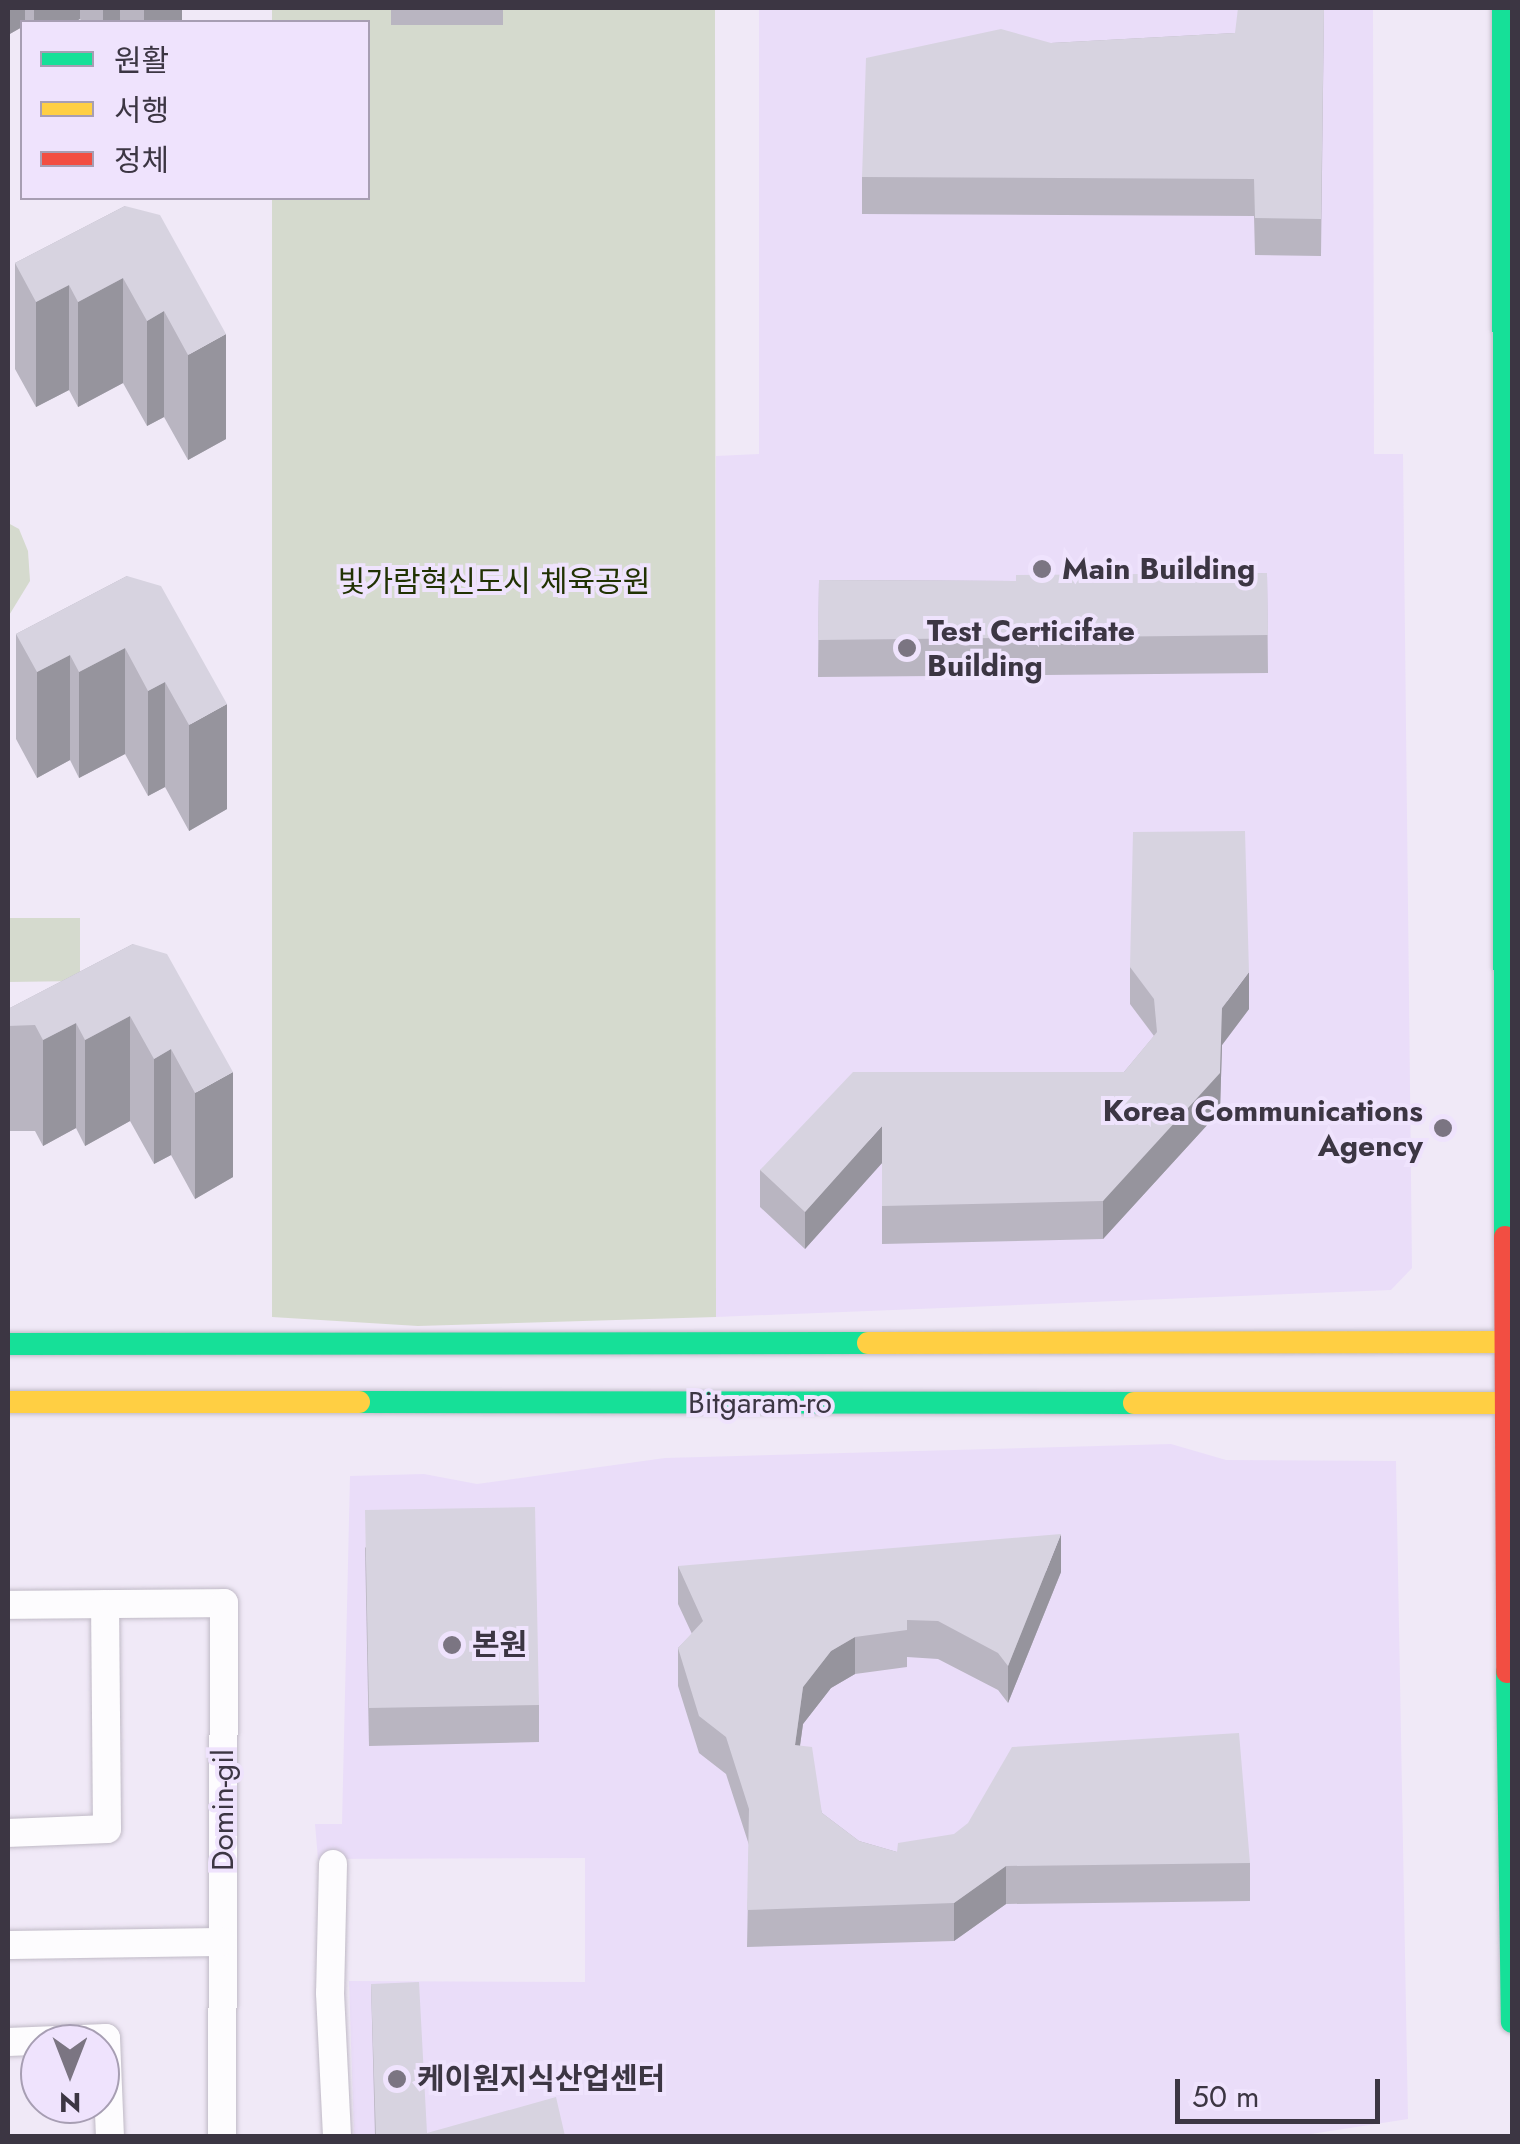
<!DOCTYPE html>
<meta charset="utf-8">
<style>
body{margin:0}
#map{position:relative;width:1520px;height:2144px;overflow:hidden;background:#f0e9f7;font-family:Jost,"Noto Sans KR",sans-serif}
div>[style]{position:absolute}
.built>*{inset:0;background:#eaddf9}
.green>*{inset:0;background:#d5dace}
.roads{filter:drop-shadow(0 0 2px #c0bac6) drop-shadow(0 0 2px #c0bac6)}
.street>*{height:28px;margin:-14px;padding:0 14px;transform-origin:14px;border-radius:14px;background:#fdfcfe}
.fast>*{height:22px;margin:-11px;padding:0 11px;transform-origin:11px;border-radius:11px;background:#16e098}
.slow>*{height:22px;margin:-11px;padding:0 11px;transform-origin:11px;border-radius:11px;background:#ffcf43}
.jam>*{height:22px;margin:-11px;padding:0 11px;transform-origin:11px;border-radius:11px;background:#f24e42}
.wall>*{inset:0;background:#b9b5c1}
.shaded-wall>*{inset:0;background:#96949d}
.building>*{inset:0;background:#d7d3e0}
.dots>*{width:28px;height:28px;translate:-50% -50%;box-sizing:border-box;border:5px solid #efe3fd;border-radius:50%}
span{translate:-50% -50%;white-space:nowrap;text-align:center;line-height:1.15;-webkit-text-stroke:8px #efe3fd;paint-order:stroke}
.poi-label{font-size:30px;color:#3c3643;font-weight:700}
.left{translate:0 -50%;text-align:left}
.right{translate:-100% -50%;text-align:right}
.park-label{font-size:30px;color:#213203}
.street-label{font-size:30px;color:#3c3643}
.frame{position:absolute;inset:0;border:10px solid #3c3643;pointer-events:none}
.legend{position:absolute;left:20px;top:20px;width:350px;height:180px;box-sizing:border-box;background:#efe3fd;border:2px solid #a79eb3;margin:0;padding:12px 18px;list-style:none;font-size:30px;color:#3c3643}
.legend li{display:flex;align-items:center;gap:20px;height:50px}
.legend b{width:50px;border:2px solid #a79eb3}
.north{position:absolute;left:20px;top:2024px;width:100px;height:100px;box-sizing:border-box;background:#efe3fd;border:2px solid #a79eb3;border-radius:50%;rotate:180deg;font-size:28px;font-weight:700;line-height:40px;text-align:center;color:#3c3643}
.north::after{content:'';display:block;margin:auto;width:35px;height:45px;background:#7b7582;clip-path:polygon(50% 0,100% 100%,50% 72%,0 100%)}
.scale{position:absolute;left:1175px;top:2079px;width:205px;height:45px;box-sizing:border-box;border:5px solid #3c3643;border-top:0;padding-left:12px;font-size:30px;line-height:35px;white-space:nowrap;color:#3c3643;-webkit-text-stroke:8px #efe3fd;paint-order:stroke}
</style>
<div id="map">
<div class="built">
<i style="clip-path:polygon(759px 8px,1373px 8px,1374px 454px,1403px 454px,1412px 1268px,1391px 1290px,716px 1317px,716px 456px,759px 454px)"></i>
<i style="clip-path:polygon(1171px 1444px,1226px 1460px,1396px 1461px,1408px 2119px,1298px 2136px,354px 2136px,349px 1981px,585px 1982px,585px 1858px,318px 1859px,315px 1824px,342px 1824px,350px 1476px,424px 1474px,477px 1484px,665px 1458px)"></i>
</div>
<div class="green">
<i style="clip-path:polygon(272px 8px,715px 8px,716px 1317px,418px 1326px,272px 1317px,272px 198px,368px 198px,368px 22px,272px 22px)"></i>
<i style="clip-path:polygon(8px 523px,19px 529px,28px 551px,30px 581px,8px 617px)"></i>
<i style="clip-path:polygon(8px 918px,80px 918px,80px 981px,8px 982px)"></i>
</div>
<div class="roads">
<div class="street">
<i style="left:8px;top:1605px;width:216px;rotate:-0.5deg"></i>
<i style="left:224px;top:1603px;width:533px;rotate:90.21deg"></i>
<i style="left:8px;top:1833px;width:99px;rotate:-2.3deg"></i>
<i style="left:107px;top:1829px;width:225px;rotate:-90.5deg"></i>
<i style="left:333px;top:1864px;width:129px;rotate:91.3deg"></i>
<i style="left:330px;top:1993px;width:143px;rotate:87.2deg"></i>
<i style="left:8px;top:1945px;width:214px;rotate:-0.8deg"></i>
<i style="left:8px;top:2042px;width:98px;rotate:-2.3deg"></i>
<i style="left:106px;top:2038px;width:98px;rotate:87.7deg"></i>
</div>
<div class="fast">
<i style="left:1503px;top:8px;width:1229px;rotate:89.91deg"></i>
<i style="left:8px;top:1344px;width:860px;rotate:-0.07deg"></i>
<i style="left:359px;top:1402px;width:775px;rotate:0.07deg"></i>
<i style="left:1507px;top:1672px;width:350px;rotate:89.2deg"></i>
</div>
<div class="slow">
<i style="left:868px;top:1343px;width:644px;rotate:-0.09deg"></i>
<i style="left:8px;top:1402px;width:351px"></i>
<i style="left:1134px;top:1403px;width:378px"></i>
</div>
<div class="jam">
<i style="left:1505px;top:1237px;width:435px;rotate:89.7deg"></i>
</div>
</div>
<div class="wall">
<i style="clip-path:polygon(8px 8px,182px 8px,182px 22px,82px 22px,80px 19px,74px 22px,22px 22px,22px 27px,8px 35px)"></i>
<i style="clip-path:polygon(391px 8px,503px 8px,503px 25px,391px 25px)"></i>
<i style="clip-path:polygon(1324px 8px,1321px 256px,1255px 255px,1254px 216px,862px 214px,862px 177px,1051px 43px,1235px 33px)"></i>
<i style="clip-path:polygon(125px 206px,226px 439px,188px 460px,164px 417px,147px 426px,123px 383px,78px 407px,69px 390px,36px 407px,15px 369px,15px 263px)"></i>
<i style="clip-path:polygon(1267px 573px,1268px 673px,818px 677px,819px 580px,1016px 581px)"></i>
<i style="clip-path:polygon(127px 576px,227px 809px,189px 831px,165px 787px,148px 796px,125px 754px,79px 778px,70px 760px,37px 778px,16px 739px,16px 634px)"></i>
<i style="clip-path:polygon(133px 944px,233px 1177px,195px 1199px,171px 1155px,154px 1164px,130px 1121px,85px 1146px,76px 1128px,43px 1146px,35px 1131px,8px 1131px,8px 1009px)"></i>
<i style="clip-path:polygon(1130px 967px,1249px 1009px,1222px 1045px,1220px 1111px,1103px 1239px,882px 1244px,882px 1163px,805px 1249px,760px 1207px,760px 1170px,1124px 1072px,1154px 1036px,1130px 1004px)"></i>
<i style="clip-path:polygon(365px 1547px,539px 1705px,539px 1742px,369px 1746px)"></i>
<i style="clip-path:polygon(678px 1566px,1061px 1572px,1008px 1703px,998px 1690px,938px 1659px,907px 1657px,907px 1667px,855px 1674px,831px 1688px,803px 1724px,800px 1745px,822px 1813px,859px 1841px,897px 1852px,1250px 1863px,1250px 1901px,1006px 1904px,954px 1941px,747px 1947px,749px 1845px,726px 1774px,699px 1753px,678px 1686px,678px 1648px,692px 1634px,678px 1604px)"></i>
<i style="clip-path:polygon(371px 1984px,427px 2133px,565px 2136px,375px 2136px)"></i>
</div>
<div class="shaded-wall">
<i style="clip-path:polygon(8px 8px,25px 8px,25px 22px,22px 22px,22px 27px,8px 35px)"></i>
<i style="clip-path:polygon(34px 8px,80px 8px,80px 19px,74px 22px,34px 22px)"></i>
<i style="clip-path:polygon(103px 8px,120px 8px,120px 22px,103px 22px)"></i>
<i style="clip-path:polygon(144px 8px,182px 8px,182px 22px,144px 22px)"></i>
<i style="clip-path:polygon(123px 278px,123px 383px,78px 407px,78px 302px)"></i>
<i style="clip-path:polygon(69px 285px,69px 390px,36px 407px,36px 302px)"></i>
<i style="clip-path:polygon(164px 311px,164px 417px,147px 426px,147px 321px)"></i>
<i style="clip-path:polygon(226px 334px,226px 439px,188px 460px,188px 355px)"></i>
<i style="clip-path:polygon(125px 648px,125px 754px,79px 778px,79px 672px)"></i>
<i style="clip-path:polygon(70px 655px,70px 760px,37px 778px,37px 672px)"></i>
<i style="clip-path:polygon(165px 682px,165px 787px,148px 796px,148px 691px)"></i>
<i style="clip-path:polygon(227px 704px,227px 809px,189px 831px,189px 725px)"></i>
<i style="clip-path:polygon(1249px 972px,1249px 1009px,1222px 1045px,1220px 1111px,1103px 1239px,1103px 1201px,1222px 1008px)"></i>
<i style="clip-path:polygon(130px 1016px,130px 1121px,85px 1146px,85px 1040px)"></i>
<i style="clip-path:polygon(76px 1023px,76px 1128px,43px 1146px,43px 1040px)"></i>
<i style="clip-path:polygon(171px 1049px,171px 1155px,154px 1164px,154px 1059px)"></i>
<i style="clip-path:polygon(233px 1072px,233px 1177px,195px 1199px,195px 1093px)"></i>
<i style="clip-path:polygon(882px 1126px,882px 1163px,805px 1249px,805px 1212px)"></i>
<i style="clip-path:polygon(1061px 1534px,1061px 1572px,1008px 1703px,1008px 1666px)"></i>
<i style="clip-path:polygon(855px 1637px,855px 1674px,831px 1688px,803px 1724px,795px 1782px,795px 1745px,803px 1687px,831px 1651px)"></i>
<i style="clip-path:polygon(1006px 1866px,1006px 1904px,954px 1941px,954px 1903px)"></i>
</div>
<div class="building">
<i style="clip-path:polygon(1238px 8px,1324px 8px,1321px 219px,1255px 218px,1254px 179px,862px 177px,866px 58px,1001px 29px,1051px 43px,1235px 33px)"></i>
<i style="clip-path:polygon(125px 206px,160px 215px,226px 334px,188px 355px,164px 311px,147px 321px,123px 278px,78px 302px,69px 285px,36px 302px,15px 263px)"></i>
<i style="clip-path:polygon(1267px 573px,1268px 635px,818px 640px,819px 580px,1016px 581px,1016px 575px)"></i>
<i style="clip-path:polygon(127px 576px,161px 586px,227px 704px,189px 725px,165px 682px,148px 691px,125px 648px,79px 672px,70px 655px,37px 672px,16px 634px)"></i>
<i style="clip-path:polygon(1245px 831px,1249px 972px,1222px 1008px,1220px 1073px,1103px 1201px,882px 1206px,882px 1126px,805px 1212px,760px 1170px,853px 1072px,1124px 1072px,1157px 1032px,1154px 999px,1130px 967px,1133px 832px)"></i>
<i style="clip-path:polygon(133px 944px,167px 954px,233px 1072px,195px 1093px,171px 1049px,154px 1059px,130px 1016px,85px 1040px,76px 1023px,43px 1040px,35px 1025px,8px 1026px,8px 1009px)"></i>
<i style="clip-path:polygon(535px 1507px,539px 1705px,369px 1708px,365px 1510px)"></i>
<i style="clip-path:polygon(1061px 1534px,1008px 1666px,998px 1653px,938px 1621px,907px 1620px,907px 1630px,855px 1637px,831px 1651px,803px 1687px,795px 1745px,812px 1747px,822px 1813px,859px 1841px,897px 1852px,898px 1843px,954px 1834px,968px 1823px,1012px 1747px,1239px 1733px,1250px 1863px,1006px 1866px,954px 1903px,747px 1910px,749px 1809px,726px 1737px,699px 1716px,678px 1648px,703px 1621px,678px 1566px)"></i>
<i style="clip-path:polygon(419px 1982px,427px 2133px,556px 2097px,565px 2136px,376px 2136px,371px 1984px)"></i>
</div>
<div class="dots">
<i style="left:1042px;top:569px;background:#7b7582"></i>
<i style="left:907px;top:648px;background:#7b7582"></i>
<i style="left:1443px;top:1128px;background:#7b7582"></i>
<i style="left:452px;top:1645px;background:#7b7582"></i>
<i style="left:397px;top:2079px;background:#7b7582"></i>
</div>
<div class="poi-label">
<span class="left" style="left:1062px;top:569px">Main Building</span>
<span class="left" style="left:927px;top:648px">Test Certicifate<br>Building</span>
<span class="right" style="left:1423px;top:1128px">Korea Communications<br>Agency</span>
<span class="left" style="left:472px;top:1645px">본원</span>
<span class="left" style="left:417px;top:2079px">케이원지식산업센터</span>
</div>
<div class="park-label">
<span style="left:494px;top:582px">빛가람혁신도시 체육공원</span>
</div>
<div class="street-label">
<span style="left:760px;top:1403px">Bitgaram-ro</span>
<span style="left:223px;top:1810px;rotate:-90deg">Domin-gil</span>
</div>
<div class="frame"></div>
<ul class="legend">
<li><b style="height:12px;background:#16e098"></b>원활</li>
<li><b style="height:12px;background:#ffcf43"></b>서행</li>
<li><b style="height:12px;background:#f24e42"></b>정체</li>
</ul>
<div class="north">N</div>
<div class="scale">50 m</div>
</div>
